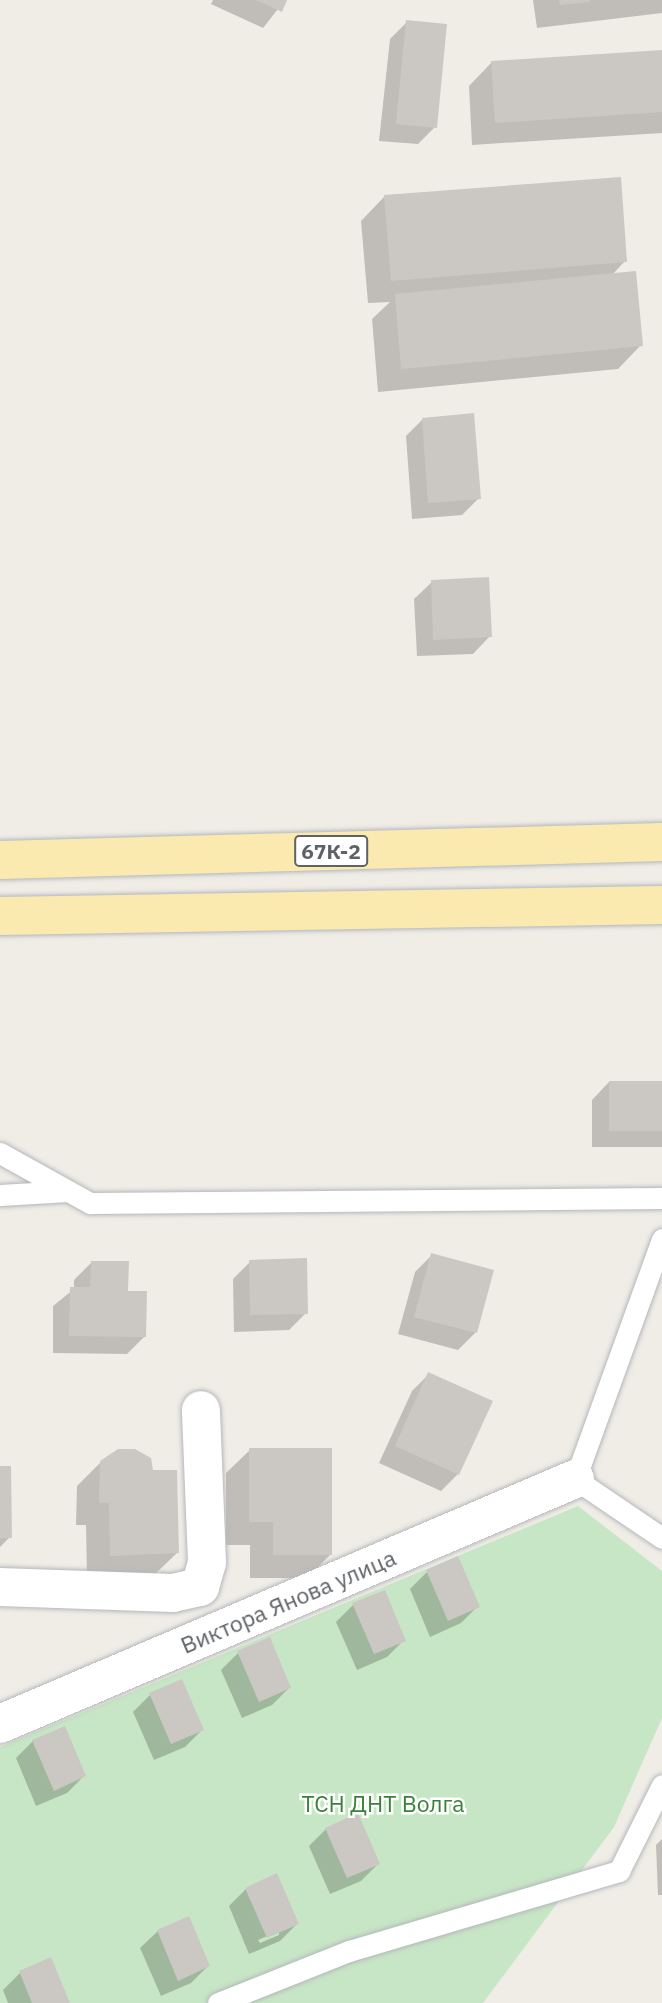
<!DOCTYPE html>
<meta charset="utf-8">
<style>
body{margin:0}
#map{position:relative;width:662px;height:2003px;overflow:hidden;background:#f0ede7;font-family:"IBM Plex Sans",sans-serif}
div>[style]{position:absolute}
.green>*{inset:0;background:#c7e6c5}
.shadow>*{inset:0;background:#0003}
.building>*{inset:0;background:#cbc8c4}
.roads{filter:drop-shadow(0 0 2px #b4b7bb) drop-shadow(0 0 2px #b4b7bb)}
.service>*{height:21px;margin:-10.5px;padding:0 10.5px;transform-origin:10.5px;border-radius:10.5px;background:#fff}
.minor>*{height:38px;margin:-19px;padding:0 19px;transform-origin:19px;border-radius:19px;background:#fff}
.primary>*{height:38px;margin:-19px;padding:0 19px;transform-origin:19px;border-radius:19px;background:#fbeab0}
span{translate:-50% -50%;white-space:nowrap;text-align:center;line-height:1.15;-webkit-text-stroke:5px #fff;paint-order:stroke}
.shield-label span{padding:2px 5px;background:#fff;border:2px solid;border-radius:5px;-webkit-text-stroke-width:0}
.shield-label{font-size:21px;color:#5e6266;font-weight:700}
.street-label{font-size:23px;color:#5e6266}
.park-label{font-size:23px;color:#3b8239}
</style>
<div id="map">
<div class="green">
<i style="clip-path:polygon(578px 1506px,662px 1571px,662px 1718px,614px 1827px,483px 2003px,0 2003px,0 1747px)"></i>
</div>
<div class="shadow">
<i style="clip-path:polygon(213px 0,285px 0,263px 28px,211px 4px)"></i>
<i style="clip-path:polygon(533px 0,662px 0,662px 13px,537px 28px)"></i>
<i style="clip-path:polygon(407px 22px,435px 127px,418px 144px,379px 141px,390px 39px)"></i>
<i style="clip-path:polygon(662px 51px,662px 133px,472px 145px,469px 86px,492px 62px)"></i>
<i style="clip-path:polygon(384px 197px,625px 261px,612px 275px,641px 345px,618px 369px,378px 392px,372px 319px,390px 302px,368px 303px,361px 221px)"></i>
<i style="clip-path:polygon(423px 419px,479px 498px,462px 515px,412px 519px,406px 436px)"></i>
<i style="clip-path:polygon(432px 582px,490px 636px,473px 654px,417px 656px,414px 599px)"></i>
<i style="clip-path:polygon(609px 1082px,662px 1082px,662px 1147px,592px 1147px,592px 1100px)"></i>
<i style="clip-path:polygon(432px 1255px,492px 1271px,475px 1333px,458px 1350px,398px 1334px,415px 1272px)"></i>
<i style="clip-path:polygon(250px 1262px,306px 1313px,289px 1330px,234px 1332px,233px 1279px)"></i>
<i style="clip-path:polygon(91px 1263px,127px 1292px,144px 1337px,127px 1354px,53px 1353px,53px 1306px,74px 1289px,74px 1280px)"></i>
<i style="clip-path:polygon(429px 1374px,458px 1474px,441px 1491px,379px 1463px,412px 1391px)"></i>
<i style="clip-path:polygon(250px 1450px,331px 1554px,307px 1578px,250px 1578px,250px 1545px,226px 1545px,226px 1473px)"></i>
<i style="clip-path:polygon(101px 1462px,177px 1553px,153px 1576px,87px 1579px,86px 1525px,76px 1525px,77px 1486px)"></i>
<i style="clip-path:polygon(0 1468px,10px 1537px,0 1547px)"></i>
<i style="clip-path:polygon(427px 1572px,478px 1606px,461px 1623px,430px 1637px,410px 1589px)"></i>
<i style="clip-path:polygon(353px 1605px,404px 1640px,387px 1657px,357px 1670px,336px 1622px)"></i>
<i style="clip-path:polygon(238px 1653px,289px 1688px,272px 1705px,242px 1718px,221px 1670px)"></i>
<i style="clip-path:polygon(150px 1695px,202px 1730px,185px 1747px,154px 1760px,133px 1712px)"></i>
<i style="clip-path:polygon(33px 1741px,84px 1776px,67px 1793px,36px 1806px,16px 1758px)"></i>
<i style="clip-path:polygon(326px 1829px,378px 1864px,361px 1881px,330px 1894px,309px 1846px)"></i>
<i style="clip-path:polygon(662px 1839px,662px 1895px,658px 1895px,656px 1845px)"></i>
<i style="clip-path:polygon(evenodd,246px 1889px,297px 1924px,280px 1941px,249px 1954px,229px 1906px,246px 1889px,279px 1931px,279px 1935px,260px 1943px,258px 1940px,279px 1931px)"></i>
<i style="clip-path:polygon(158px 1931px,208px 1966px,191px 1983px,161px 1996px,140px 1948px)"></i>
<i style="clip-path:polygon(20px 1973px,69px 2003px,8px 2003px,3px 1990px)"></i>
</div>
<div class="building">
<i style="clip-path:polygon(256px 0,287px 0,282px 12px)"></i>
<i style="clip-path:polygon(559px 0,590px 0,590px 2px,560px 5px)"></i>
<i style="clip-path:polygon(406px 20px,447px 24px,437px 128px,396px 124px)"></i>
<i style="clip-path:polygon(662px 50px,662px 112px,495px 123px,491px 61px)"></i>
<i style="clip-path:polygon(621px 177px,627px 262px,391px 281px,384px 195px)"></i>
<i style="clip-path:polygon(636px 271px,643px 346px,401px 369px,395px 294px)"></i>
<i style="clip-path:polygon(474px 413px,481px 499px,428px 503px,422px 418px)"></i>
<i style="clip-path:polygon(489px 577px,492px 637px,433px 640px,431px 580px)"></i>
<i style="clip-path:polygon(609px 1081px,662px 1081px,662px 1131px,609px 1131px)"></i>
<i style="clip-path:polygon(431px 1253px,494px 1270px,477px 1333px,414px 1317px)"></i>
<i style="clip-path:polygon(307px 1258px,308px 1314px,250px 1315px,249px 1260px)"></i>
<i style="clip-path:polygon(91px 1261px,129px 1261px,128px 1291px,147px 1291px,146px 1337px,69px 1336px,70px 1287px,90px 1287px)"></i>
<i style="clip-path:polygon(428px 1372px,493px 1401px,459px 1475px,395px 1446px)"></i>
<i style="clip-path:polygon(249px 1448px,332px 1448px,332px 1555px,273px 1555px,273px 1522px,249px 1522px)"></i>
<i style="clip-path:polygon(118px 1449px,135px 1449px,151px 1458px,153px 1470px,177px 1470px,179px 1553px,110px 1556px,109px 1503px,99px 1503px,100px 1461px)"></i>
<i style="clip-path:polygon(0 1466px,11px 1466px,12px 1538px,0 1538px)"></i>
<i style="clip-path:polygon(458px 1556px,480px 1607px,448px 1621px,426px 1570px)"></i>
<i style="clip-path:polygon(385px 1590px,406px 1641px,374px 1654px,352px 1603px)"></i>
<i style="clip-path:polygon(270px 1637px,291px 1688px,259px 1702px,237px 1651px)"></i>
<i style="clip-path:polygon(182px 1679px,204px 1730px,171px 1744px,149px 1693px)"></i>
<i style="clip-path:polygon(65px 1726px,86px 1776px,54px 1791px,32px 1740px)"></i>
<i style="clip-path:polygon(358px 1813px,380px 1864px,347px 1878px,325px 1828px)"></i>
<i style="clip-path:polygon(277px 1873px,299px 1924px,267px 1938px,245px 1888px)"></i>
<i style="clip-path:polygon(189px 1916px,210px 1966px,178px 1981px,157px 1930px)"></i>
<i style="clip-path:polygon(51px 1957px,70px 2003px,32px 2003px,19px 1971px)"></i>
</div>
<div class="roads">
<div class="service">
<i style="left:0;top:1153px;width:103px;rotate:29.1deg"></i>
<i style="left:90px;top:1203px;width:572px;rotate:-0.5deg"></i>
<i style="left:0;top:1195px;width:68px;rotate:-3.4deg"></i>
<i style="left:662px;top:1239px;width:255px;rotate:109.9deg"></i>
<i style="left:575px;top:1479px;width:105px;rotate:34.1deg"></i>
<i style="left:218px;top:2003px;width:141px;rotate:-21.7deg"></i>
<i style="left:349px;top:1951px;width:282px;rotate:-16.5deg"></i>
<i style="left:619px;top:1871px;width:96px;rotate:-63.4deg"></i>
</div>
<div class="minor">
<i style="left:0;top:1587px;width:173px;rotate:2deg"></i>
<i style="left:173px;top:1593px;width:28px;rotate:-13deg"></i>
<i style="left:200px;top:1587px;width:26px;rotate:-74deg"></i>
<i style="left:207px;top:1562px;width:152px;rotate:-92.3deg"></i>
<i style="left:0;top:1724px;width:625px;rotate:-23.08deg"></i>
</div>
<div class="primary">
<i style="left:0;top:860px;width:662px;rotate:-1.56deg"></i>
<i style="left:0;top:916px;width:662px;rotate:-0.95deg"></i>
</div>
</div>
<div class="shield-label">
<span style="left:331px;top:851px">67К-2</span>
</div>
<div class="street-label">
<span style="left:288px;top:1601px;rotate:-23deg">Виктора Янова улица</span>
</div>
<div class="park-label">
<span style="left:383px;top:1803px">ТСН ДНТ Волга</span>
</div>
</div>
